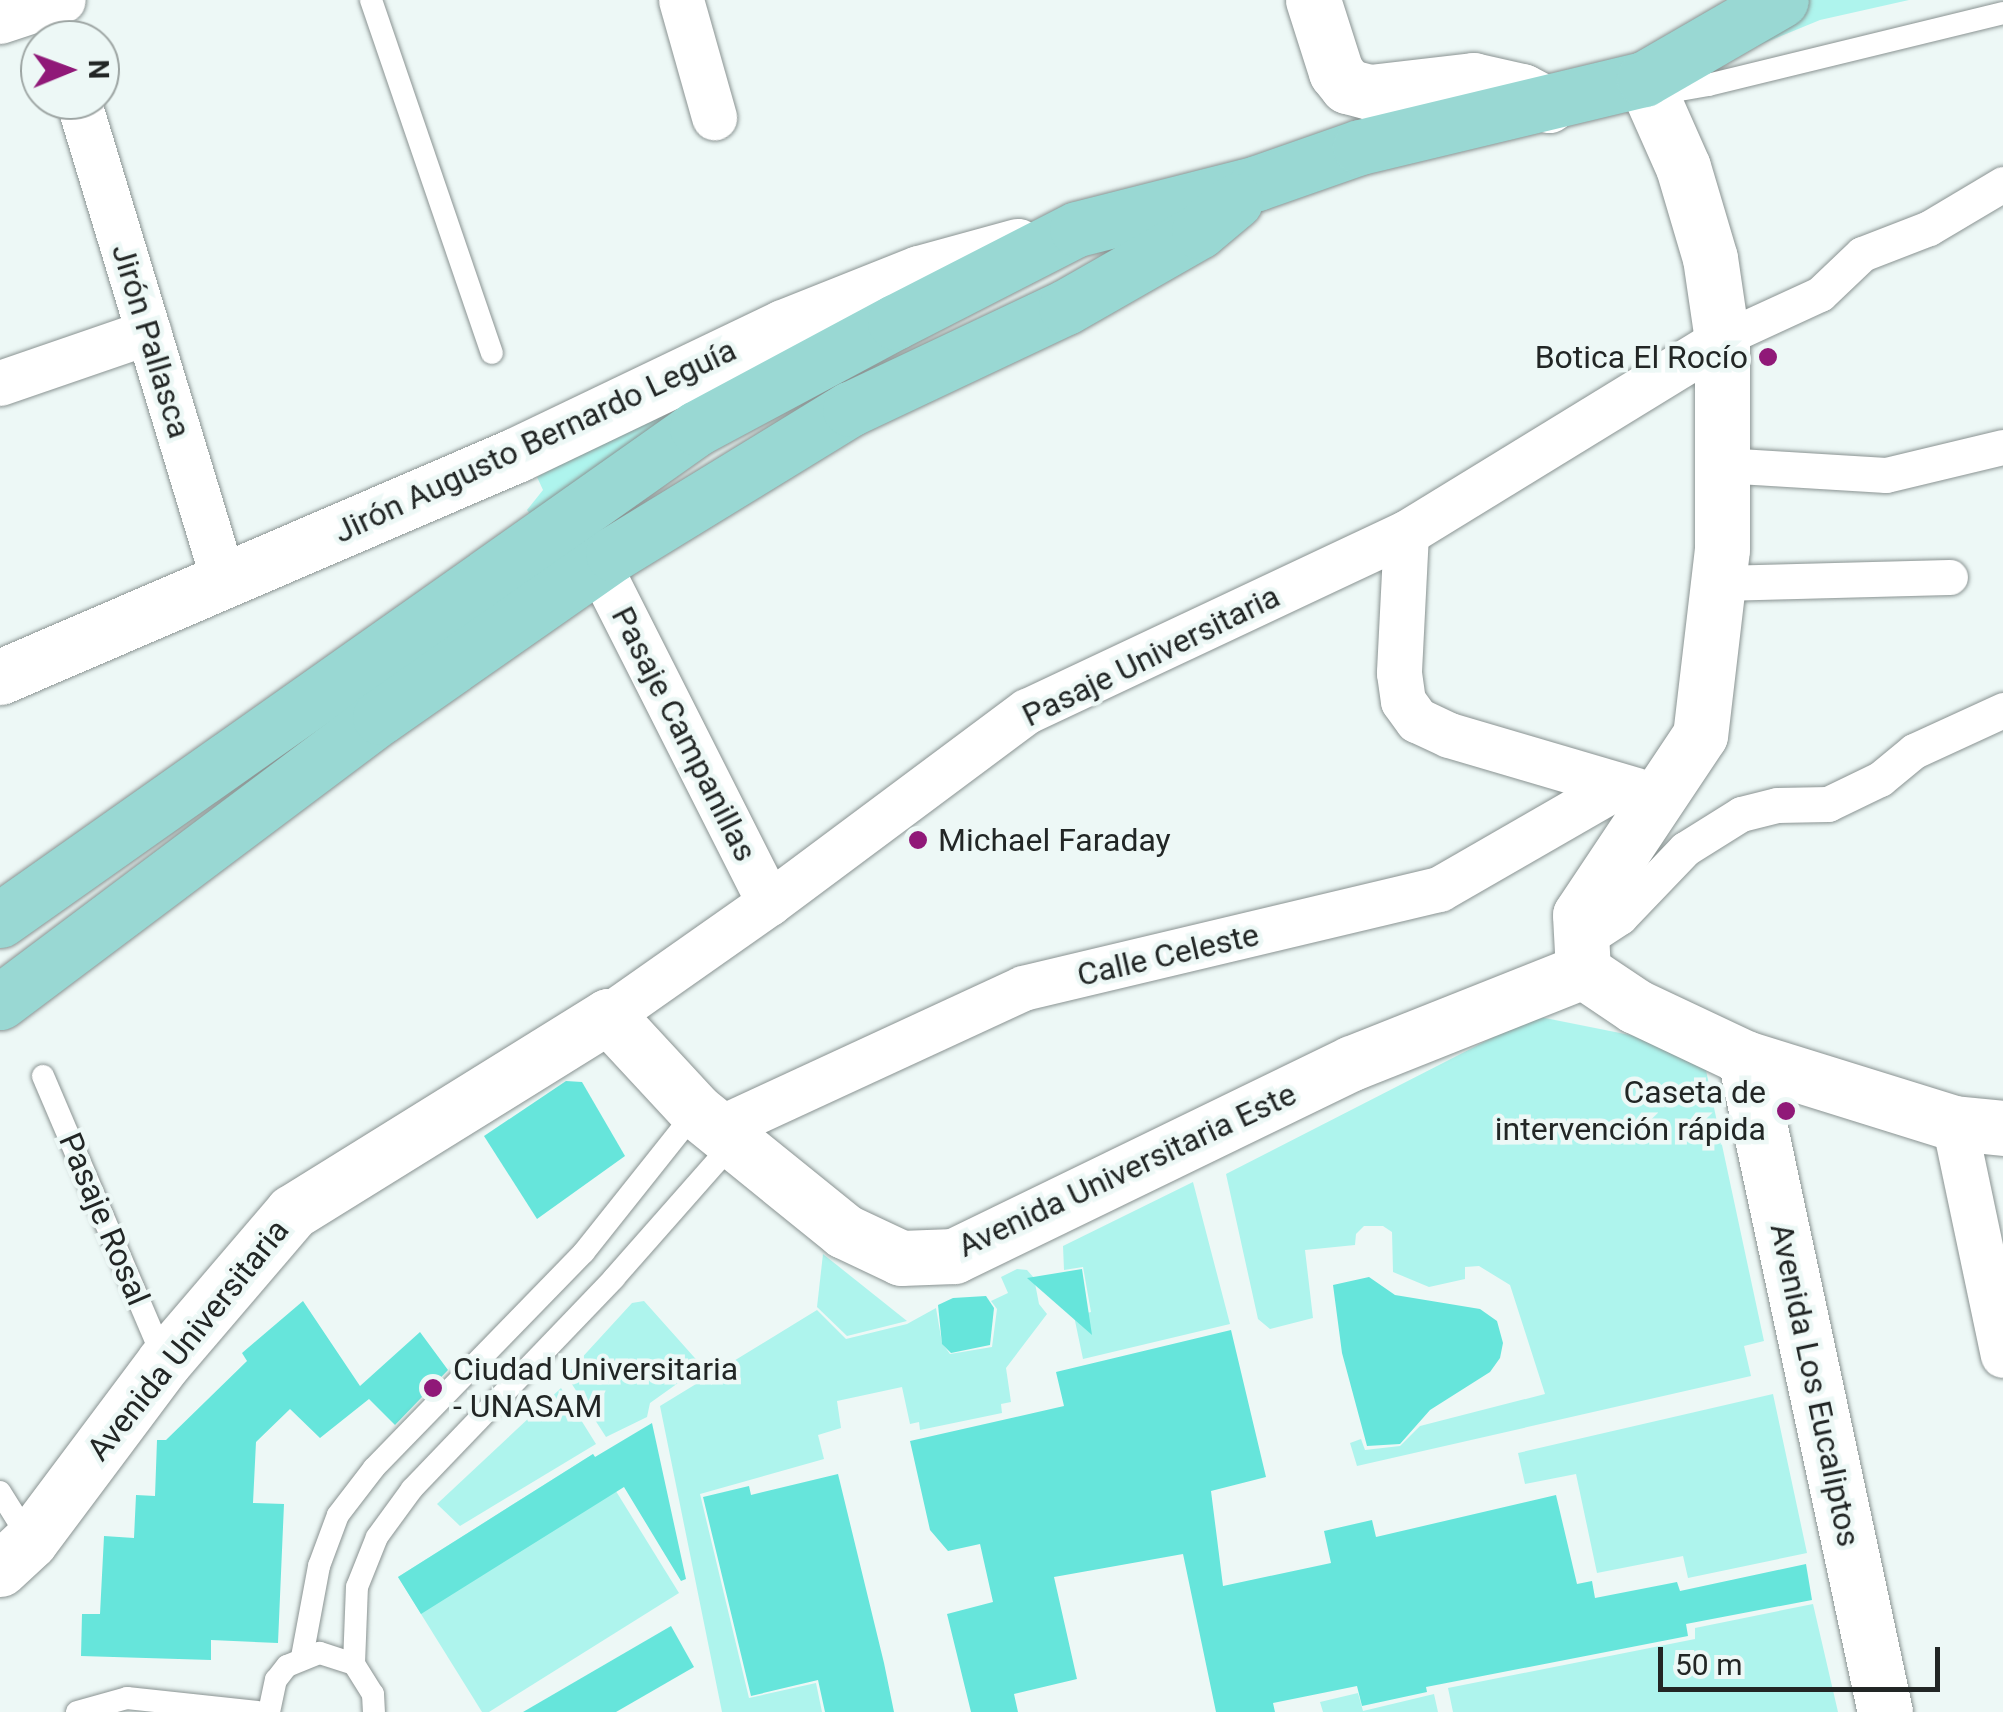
<!DOCTYPE html>
<meta charset="utf-8">
<style>
body{margin:0}
#map{position:relative;width:2003px;height:1712px;overflow:hidden;background:#edf8f6;font-family:Roboto,sans-serif}
div>[style]{position:absolute}
.green>*{inset:0;background:#aef4ed}
.building>*{inset:0;background:#66e5db}
.roads{filter:drop-shadow(0 0 2px #8a9392) drop-shadow(0 0 2px #8a9392)}
.service>*{height:22px;margin:-11px;padding:0 11px;transform-origin:11px;border-radius:11px;background:#fff}
.pedestrian>*{height:35px;margin:-17.5px;padding:0 17.5px;transform-origin:17.5px;border-radius:17.5px;background:#fff}
.minor>*{height:45px;margin:-22.5px;padding:0 22.5px;transform-origin:22.5px;border-radius:22.5px;background:#fff}
.secondary>*{height:55px;margin:-27.5px;padding:0 27.5px;transform-origin:27.5px;border-radius:27.5px;background:#fff}
.primary>*{height:55px;margin:-27.5px;padding:0 27.5px;transform-origin:27.5px;border-radius:27.5px;background:#99d8d3}
.dots>*{width:28px;height:28px;translate:-50% -50%;box-sizing:border-box;border:5px solid #edf8f6;border-radius:50%}
span{translate:-50% -50%;white-space:nowrap;text-align:center;line-height:1.15;-webkit-text-stroke:9px #edf8f6;paint-order:stroke}
.street-label{font-size:32px;color:#222625}
.poi-label{font-size:32px;color:#222625}
.right{translate:-100% -50%;text-align:right}
.left{translate:0 -50%;text-align:left}
.north{position:absolute;left:20px;top:20px;width:100px;height:100px;box-sizing:border-box;background:#edf8f6;border:2px solid #9ca4a2;border-radius:50%;rotate:89deg;font-size:28px;font-weight:700;line-height:40px;text-align:center;color:#222625}
.north::after{content:'';display:block;margin:auto;width:35px;height:45px;background:#901978;clip-path:polygon(50% 0,100% 100%,50% 72%,0 100%)}
.scale{position:absolute;left:1658px;top:1647px;width:282px;height:45px;box-sizing:border-box;border:5px solid #222625;border-top:0;padding-left:12px;font-size:30px;line-height:35px;white-space:nowrap;color:#222625;-webkit-text-stroke:8px #edf8f6;paint-order:stroke}
</style>
<div id="map">
<div class="green">
<i style="clip-path:polygon(1807px 0,1909px 0,1820px 20px,1742px 52px)"></i>
<i style="clip-path:polygon(724px 376px,541px 528px,527px 510px,543px 490px,537px 477px)"></i>
<i style="clip-path:polygon(1535px 1016px,1650px 1039px,1704px 1061px,1764px 1341px,1744px 1346px,1751px 1376px,1357px 1466px,1350px 1443px,1361px 1439px,1365px 1450px,1400px 1446px,1420px 1426px,1545px 1394px,1510px 1285px,1479px 1266px,1465px 1267px,1465px 1279px,1429px 1287px,1393px 1272px,1392px 1232px,1383px 1226px,1364px 1226px,1356px 1234px,1355px 1245px,1305px 1250px,1313px 1318px,1270px 1329px,1258px 1319px,1226px 1174px)"></i>
<i style="clip-path:polygon(1193px 1182px,1230px 1324px,1083px 1359px,1074px 1316px,1091px 1312px,1083px 1267px,1064px 1270px,1063px 1246px)"></i>
<i style="clip-path:polygon(823px 1254px,907px 1321px,847px 1336px,817px 1307px)"></i>
<i style="clip-path:polygon(1017px 1269px,1027px 1270px,1034px 1278px,1039px 1304px,1047px 1314px,1006px 1368px,1011px 1402px,1001px 1404px,1002px 1413px,920px 1430px,919px 1422px,910px 1424px,902px 1387px,837px 1401px,841px 1428px,818px 1435px,824px 1459px,700px 1494px,749px 1698px,816px 1683px,822px 1712px,722px 1712px,660px 1406px,817px 1310px,846px 1339px,907px 1324px,936px 1308px,942px 1343px,950px 1354px,992px 1347px,997px 1309px,991px 1301px,1008px 1293px,1001px 1277px)"></i>
<i style="clip-path:polygon(644px 1301px,702px 1366px,650px 1403px,647px 1417px,606px 1437px,566px 1375px,632px 1303px)"></i>
<i style="clip-path:polygon(561px 1388px,596px 1444px,460px 1526px,437px 1504px)"></i>
<i style="clip-path:polygon(1773px 1394px,1807px 1553px,1688px 1578px,1683px 1556px,1597px 1573px,1576px 1474px,1525px 1484px,1518px 1453px)"></i>
<i style="clip-path:polygon(593px 1454px,679px 1593px,489px 1712px,482px 1712px,398px 1577px)"></i>
<i style="clip-path:polygon(1813px 1604px,1838px 1712px,1453px 1712px,1448px 1688px,1695px 1639px,1695px 1628px)"></i>
<i style="clip-path:polygon(1358px 1693px,1363px 1711px,1434px 1694px,1438px 1712px,1323px 1712px,1320px 1702px)"></i>
</div>
<div class="building">
<i style="clip-path:polygon(566px 1081px,582px 1082px,625px 1156px,537px 1219px,484px 1136px)"></i>
<i style="clip-path:polygon(1082px 1269px,1092px 1335px,1027px 1278px)"></i>
<i style="clip-path:polygon(1369px 1277px,1395px 1295px,1480px 1309px,1497px 1321px,1503px 1343px,1500px 1358px,1490px 1372px,1430px 1410px,1400px 1444px,1367px 1446px,1342px 1353px,1333px 1285px)"></i>
<i style="clip-path:polygon(986px 1296px,994px 1308px,990px 1345px,951px 1353px,942px 1344px,938px 1305px,953px 1298px)"></i>
<i style="clip-path:polygon(303px 1301px,360px 1386px,420px 1332px,448px 1370px,395px 1425px,369px 1399px,320px 1438px,290px 1409px,256px 1442px,253px 1503px,284px 1504px,278px 1643px,211px 1640px,211px 1660px,81px 1656px,82px 1614px,100px 1614px,104px 1536px,134px 1538px,136px 1495px,155px 1496px,157px 1440px,166px 1440px,247px 1361px,242px 1353px)"></i>
<i style="clip-path:polygon(1231px 1330px,1266px 1477px,1211px 1491px,1223px 1586px,1331px 1563px,1324px 1531px,1372px 1520px,1376px 1537px,1556px 1495px,1577px 1584px,1592px 1581px,1595px 1598px,1677px 1582px,1680px 1591px,1806px 1564px,1812px 1600px,1686px 1624px,1688px 1636px,1426px 1687px,1427px 1692px,1362px 1706px,1357px 1686px,1273px 1703px,1275px 1712px,1216px 1712px,1183px 1554px,1054px 1577px,1077px 1679px,1014px 1694px,1018px 1712px,971px 1712px,947px 1614px,993px 1602px,980px 1544px,948px 1551px,930px 1530px,910px 1441px,1064px 1406px,1056px 1372px)"></i>
<i style="clip-path:polygon(652px 1423px,686px 1579px,681px 1581px,624px 1487px,421px 1614px,398px 1577px,593px 1454px,595px 1457px)"></i>
<i style="clip-path:polygon(838px 1474px,884px 1663px,894px 1712px,825px 1712px,818px 1680px,751px 1696px,703px 1497px,749px 1486px,751px 1495px)"></i>
<i style="clip-path:polygon(671px 1626px,694px 1667px,616px 1712px,523px 1712px)"></i>
</div>
<div class="roads">
<div class="service">
<i style="left:371px;top:0;width:373px;rotate:71.1deg"></i>
<i style="left:1652px;top:82px;width:24px;rotate:22deg"></i>
<i style="left:1674px;top:91px;width:35px;rotate:-10deg"></i>
<i style="left:1708px;top:85px;width:304px;rotate:-13.7deg"></i>
<i style="left:43px;top:1076px;width:306px;rotate:66.9deg"></i>
<i style="left:0;top:1492px;width:57px;rotate:58deg"></i>
<i style="left:302px;top:1657px;width:93px;rotate:-79.4deg"></i>
<i style="left:319px;top:1566px;width:54px;rotate:-69.6deg"></i>
<i style="left:338px;top:1515px;width:59px;rotate:-52.5deg"></i>
<i style="left:374px;top:1468px;width:301px;rotate:-45.8deg"></i>
<i style="left:584px;top:1252px;width:180px;rotate:-51.5deg"></i>
<i style="left:354px;top:1664px;width:77px;rotate:-87.8deg"></i>
<i style="left:357px;top:1587px;width:54px;rotate:-68.2deg"></i>
<i style="left:377px;top:1537px;width:59px;rotate:-53.9deg"></i>
<i style="left:412px;top:1489px;width:292px;rotate:-46.2deg"></i>
<i style="left:614px;top:1278px;width:180px;rotate:-48.6deg"></i>
<i style="left:77px;top:1712px;width:52px;rotate:-15.6deg"></i>
<i style="left:127px;top:1698px;width:131px;rotate:6.1deg"></i>
<i style="left:269px;top:1712px;width:33px;rotate:-78deg"></i>
<i style="left:276px;top:1680px;width:18px;rotate:-52deg"></i>
<i style="left:287px;top:1666px;width:35px;rotate:-22deg"></i>
<i style="left:320px;top:1653px;width:36px;rotate:18deg"></i>
<i style="left:354px;top:1664px;width:36px;rotate:58deg"></i>
<i style="left:373px;top:1694px;width:18px;rotate:87deg"></i>
</div>
<div class="pedestrian">
<i style="left:1722px;top:339px;width:108px;rotate:-24.7deg"></i>
<i style="left:1820px;top:294px;width:58px;rotate:-43.6deg"></i>
<i style="left:1862px;top:254px;width:72px;rotate:-21.2deg"></i>
<i style="left:1929px;top:228px;width:86px;rotate:-30.7deg"></i>
<i style="left:1722px;top:465px;width:164px;rotate:3.5deg"></i>
<i style="left:1886px;top:475px;width:120px;rotate:-13.5deg"></i>
<i style="left:1719px;top:583px;width:231px;rotate:-1.5deg"></i>
<i style="left:1580px;top:943px;width:48px;rotate:-33deg"></i>
<i style="left:1620px;top:917px;width:94px;rotate:-46.3deg"></i>
<i style="left:1685px;top:849px;width:66px;rotate:-32deg"></i>
<i style="left:1741px;top:814px;width:37px;rotate:-14deg"></i>
<i style="left:1777px;top:805px;width:51px;rotate:-1.1deg"></i>
<i style="left:1828px;top:804px;width:58px;rotate:-25.7deg"></i>
<i style="left:1880px;top:779px;width:44px;rotate:-39.5deg"></i>
<i style="left:1914px;top:751px;width:98px;rotate:-24.7deg"></i>
</div>
<div class="minor">
<i style="left:681px;top:0;width:122px;rotate:74.2deg"></i>
<i style="left:0;top:21px;width:66px;rotate:-18.4deg"></i>
<i style="left:78px;top:100px;width:504px;rotate:73.15deg"></i>
<i style="left:0;top:383px;width:157px;rotate:-19deg"></i>
<i style="left:1406px;top:533px;width:140px;rotate:92.9deg"></i>
<i style="left:1399px;top:673px;width:28px;rotate:82deg"></i>
<i style="left:1403px;top:701px;width:24px;rotate:54deg"></i>
<i style="left:1417px;top:720px;width:35px;rotate:25deg"></i>
<i style="left:1449px;top:735px;width:195px;rotate:16.4deg"></i>
<i style="left:598px;top:564px;width:380px;rotate:63.2deg"></i>
<i style="left:608px;top:1016px;width:197px;rotate:-35.1deg"></i>
<i style="left:769px;top:903px;width:322px;rotate:-36.7deg"></i>
<i style="left:1027px;top:711px;width:419px;rotate:-25.2deg"></i>
<i style="left:1406px;top:533px;width:371px;rotate:-31.5deg"></i>
<i style="left:1954px;top:1123px;width:237px;rotate:78.1deg"></i>
<i style="left:718px;top:1129px;width:336px;rotate:-24.8deg"></i>
<i style="left:1023px;top:988px;width:428px;rotate:-13.4deg"></i>
<i style="left:1439px;top:889px;width:207px;rotate:-29.9deg"></i>
</div>
<div class="secondary">
<i style="left:1313px;top:0;width:76px;rotate:72.3deg"></i>
<i style="left:1336px;top:72px;width:18px;rotate:52deg"></i>
<i style="left:1347px;top:86px;width:24px;rotate:15deg"></i>
<i style="left:1370px;top:92px;width:104px;rotate:-6.6deg"></i>
<i style="left:1473px;top:80px;width:50px;rotate:12.7deg"></i>
<i style="left:1522px;top:91px;width:30px;rotate:28deg"></i>
<i style="left:1644px;top:79px;width:96px;rotate:66.1deg"></i>
<i style="left:1683px;top:167px;width:95px;rotate:73.5deg"></i>
<i style="left:1710px;top:258px;width:82px;rotate:81.6deg"></i>
<i style="left:1722px;top:339px;width:210px;rotate:90deg"></i>
<i style="left:1722px;top:549px;width:187px;rotate:96.7deg"></i>
<i style="left:1700px;top:735px;width:216px;rotate:123.7deg"></i>
<i style="left:1580px;top:915px;width:56px;rotate:86.9deg"></i>
<i style="left:1583px;top:971px;width:63px;rotate:33.9deg"></i>
<i style="left:1635px;top:1006px;width:122px;rotate:25.3deg"></i>
<i style="left:1745px;top:1058px;width:219px;rotate:17.3deg"></i>
<i style="left:1954px;top:1123px;width:49px;rotate:5.8deg"></i>
<i style="left:0;top:677px;width:562px;rotate:-23.28deg"></i>
<i style="left:516px;top:455px;width:296px;rotate:-25.6deg"></i>
<i style="left:783px;top:327px;width:146px;rotate:-21.7deg"></i>
<i style="left:919px;top:273px;width:102px;rotate:-15.4deg"></i>
<i style="left:1745px;top:1058px;width:669px;rotate:77.92deg"></i>
<i style="left:0;top:1569px;width:41px;rotate:-43deg"></i>
<i style="left:30px;top:1541px;width:224px;rotate:-53.2deg"></i>
<i style="left:164px;top:1362px;width:197px;rotate:-49.5deg"></i>
<i style="left:292px;top:1212px;width:372px;rotate:-31.8deg"></i>
<i style="left:608px;top:1016px;width:129px;rotate:47.2deg"></i>
<i style="left:696px;top:1111px;width:191px;rotate:39deg"></i>
<i style="left:844px;top:1231px;width:63px;rotate:25.3deg"></i>
<i style="left:901px;top:1258px;width:53px;rotate:-2.2deg"></i>
<i style="left:954px;top:1256px;width:442px;rotate:-25.9deg"></i>
<i style="left:1352px;top:1063px;width:249px;rotate:-21.7deg"></i>
</div>
<div class="primary">
<i style="left:0;top:920px;width:853px;rotate:-35.22deg"></i>
<i style="left:697px;top:428px;width:225px;rotate:-28.2deg"></i>
<i style="left:895px;top:322px;width:204px;rotate:-27.1deg"></i>
<i style="left:1077px;top:229px;width:186px;rotate:-14.3deg"></i>
<i style="left:1257px;top:183px;width:109px;rotate:-19.3deg"></i>
<i style="left:1360px;top:147px;width:292px;rotate:-13.5deg"></i>
<i style="left:1644px;top:79px;width:158px;rotate:-30deg"></i>
<i style="left:0;top:1002px;width:475px;rotate:-36.9deg"></i>
<i style="left:380px;top:717px;width:284px;rotate:-35deg"></i>
<i style="left:613px;top:554px;width:278px;rotate:-31.5deg"></i>
<i style="left:850px;top:409px;width:239px;rotate:-25.3deg"></i>
<i style="left:1066px;top:307px;width:153px;rotate:-29.7deg"></i>
<i style="left:1199px;top:231px;width:47px;rotate:-39.8deg"></i>
</div>
</div>
<div class="dots">
<i style="left:1768px;top:357px;background:#901978"></i>
<i style="left:918px;top:840px;background:#901978"></i>
<i style="left:1786px;top:1111px;background:#901978"></i>
<i style="left:433px;top:1388px;background:#901978"></i>
</div>
<div class="street-label">
<span style="left:151px;top:341px;rotate:73deg">Jirón Pallasca</span>
<span style="left:535px;top:441px;rotate:-25deg">Jirón Augusto Bernardo Leguía</span>
<span style="left:1151px;top:656px;rotate:-26deg">Pasaje Universitaria</span>
<span style="left:684px;top:734px;rotate:63deg">Pasaje Campanillas</span>
<span style="left:1168px;top:955px;rotate:-13deg">Calle Celeste</span>
<span style="left:1127px;top:1170px;rotate:-25deg">Avenida Universitaria Este</span>
<span style="left:104px;top:1219px;rotate:67deg">Pasaje Rosal</span>
<span style="left:188px;top:1340px;rotate:-51deg">Avenida Universitaria</span>
<span style="left:1815px;top:1385px;rotate:78deg">Avenida Los Eucaliptos</span>
</div>
<div class="poi-label">
<span class="right" style="left:1748px;top:357px">Botica El Rocío</span>
<span class="left" style="left:938px;top:840px">Michael Faraday</span>
<span class="right" style="left:1766px;top:1111px">Caseta de<br>intervención rápida</span>
<span class="left" style="left:453px;top:1388px">Ciudad Universitaria<br>- UNASAM</span>
</div>
<div class="north">N</div>
<div class="scale">50 m</div>
</div>
